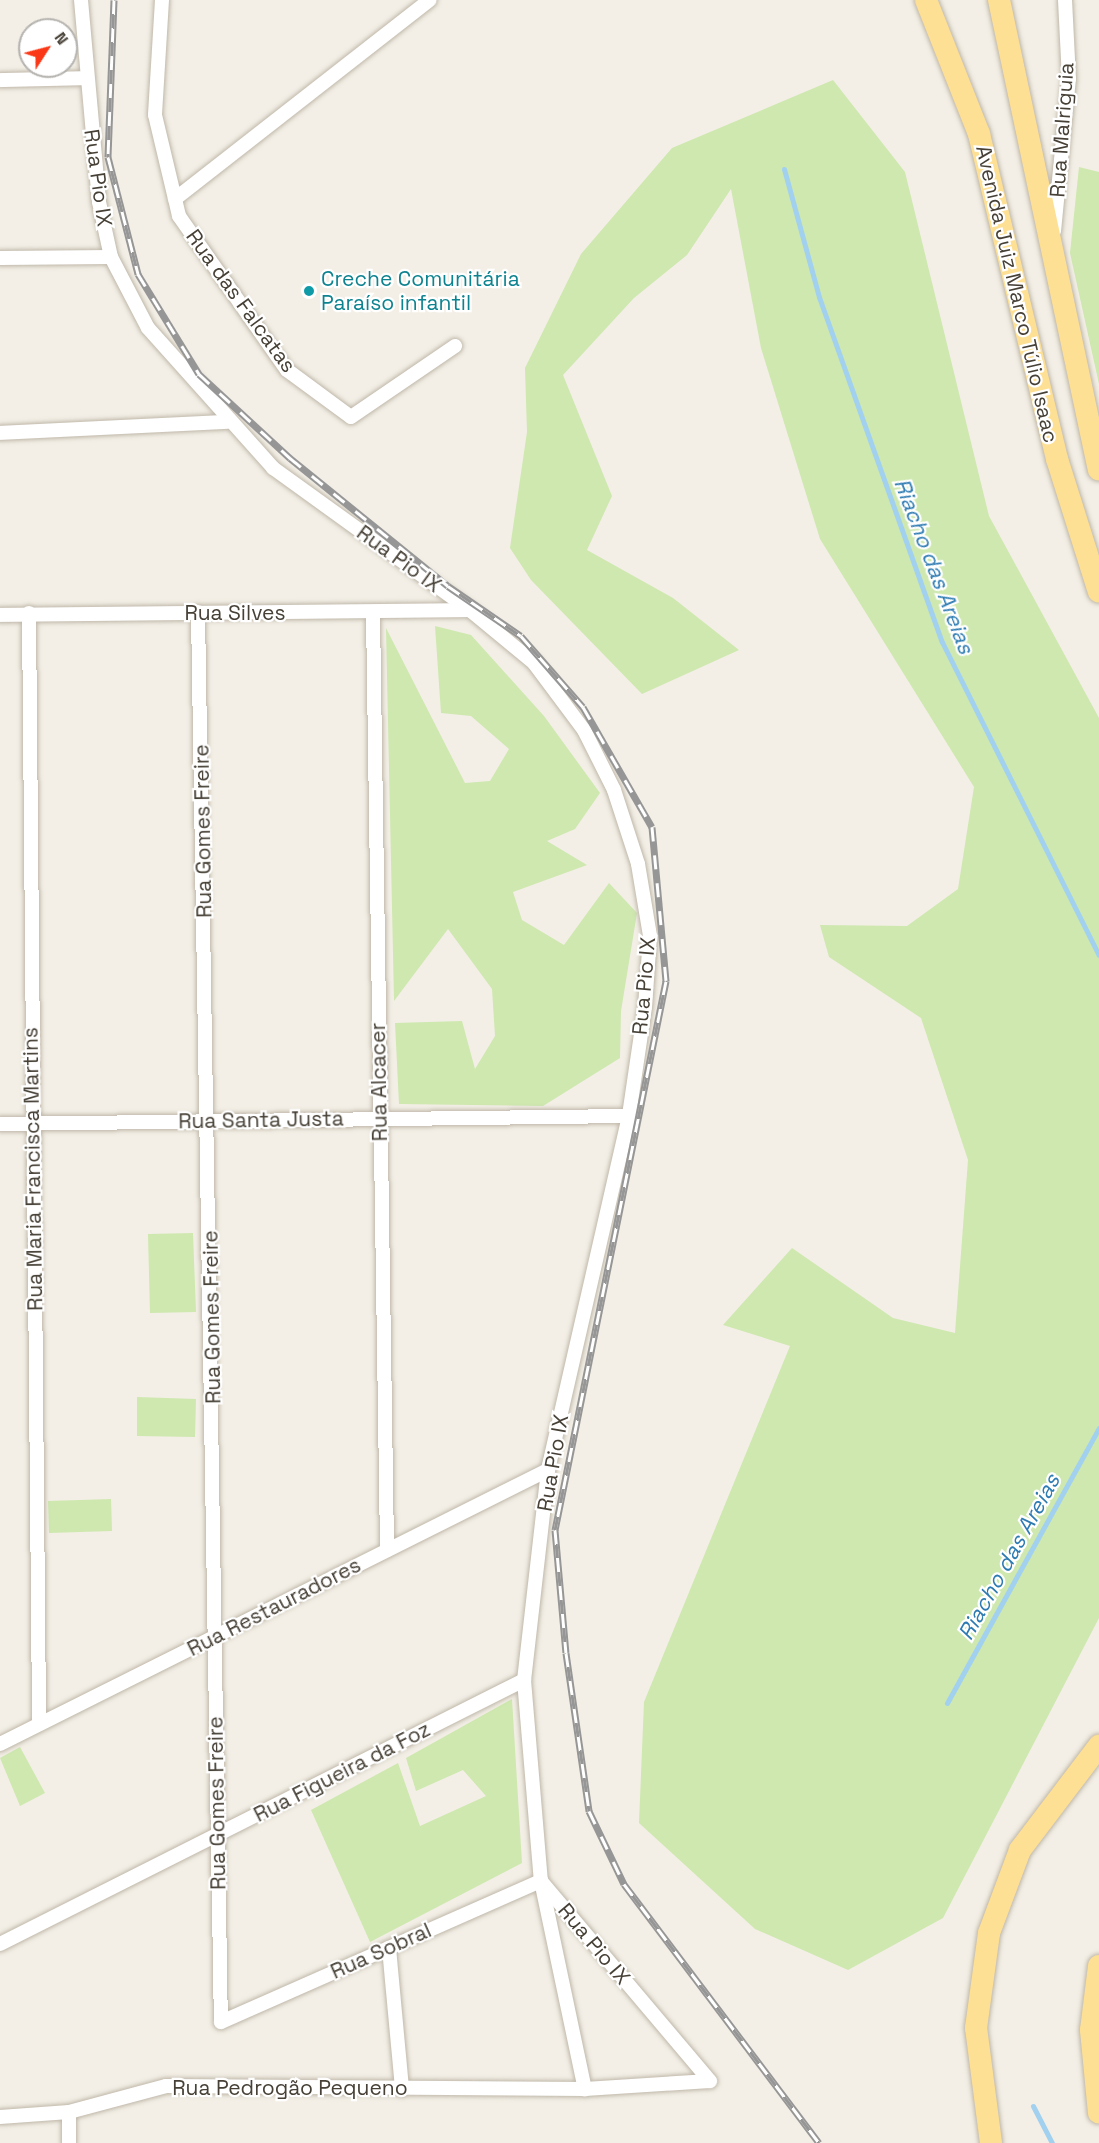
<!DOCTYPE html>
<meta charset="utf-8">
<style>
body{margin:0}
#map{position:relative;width:1099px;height:2143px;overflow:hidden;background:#f3efe6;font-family:"Space Grotesk",sans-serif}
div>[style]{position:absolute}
.green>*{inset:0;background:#cee8af}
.stream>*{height:5px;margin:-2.5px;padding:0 2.5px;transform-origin:2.5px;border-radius:2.5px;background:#a2d1f0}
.roads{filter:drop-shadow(0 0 2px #bfb7a9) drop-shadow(0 0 2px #bfb7a9)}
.street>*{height:14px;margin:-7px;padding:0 7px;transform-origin:7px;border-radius:7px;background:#fff}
.primary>*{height:22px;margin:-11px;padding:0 11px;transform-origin:11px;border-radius:11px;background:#fee095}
.rail>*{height:7px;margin-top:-3.5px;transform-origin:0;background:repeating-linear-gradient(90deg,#fff 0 14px,#969696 0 28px);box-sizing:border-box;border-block:2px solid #969696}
.dots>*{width:16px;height:16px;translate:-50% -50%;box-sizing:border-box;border:3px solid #fff;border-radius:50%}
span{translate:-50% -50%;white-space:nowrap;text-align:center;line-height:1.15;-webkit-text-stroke:4.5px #fff;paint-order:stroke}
.street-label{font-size:21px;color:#464036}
.culture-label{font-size:21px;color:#0d838f}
.left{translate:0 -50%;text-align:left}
.water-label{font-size:22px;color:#2e7bb2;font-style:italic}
.north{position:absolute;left:18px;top:18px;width:60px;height:60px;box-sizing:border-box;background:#fff;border:2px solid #b5b3af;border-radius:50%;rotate:54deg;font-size:16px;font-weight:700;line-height:24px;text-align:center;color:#464036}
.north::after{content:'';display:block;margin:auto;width:21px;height:27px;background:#fa3817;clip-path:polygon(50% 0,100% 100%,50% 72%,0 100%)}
</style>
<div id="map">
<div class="green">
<i style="clip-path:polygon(833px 80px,905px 172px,989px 516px,1099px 718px,1099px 1618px,943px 1918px,848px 1970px,755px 1929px,639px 1823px,644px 1702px,790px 1346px,723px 1325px,792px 1248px,893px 1318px,955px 1333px,968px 1160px,921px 1018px,829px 957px,820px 925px,907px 926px,958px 889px,974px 787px,820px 539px,761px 348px,731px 189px,687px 255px,634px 298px,563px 375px,612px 496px,587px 550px,673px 598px,739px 650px,642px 694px,531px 580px,510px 548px,527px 432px,525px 368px,581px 254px,672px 148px)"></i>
<i style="clip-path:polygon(1079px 167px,1099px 172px,1099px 384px,1070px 253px)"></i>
<i style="clip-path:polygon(435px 626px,471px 635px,544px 716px,600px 793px,575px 829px,547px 841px,587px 865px,513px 892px,522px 920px,564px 945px,609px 883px,637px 913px,621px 1011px,620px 1058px,543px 1106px,399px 1104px,395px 1023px,462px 1021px,475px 1069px,495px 1036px,492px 989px,448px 929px,394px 1001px,386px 628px,465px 783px,490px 781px,509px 749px,471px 716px,441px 713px)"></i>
<i style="clip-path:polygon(193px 1233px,196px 1312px,150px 1313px,148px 1234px)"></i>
<i style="clip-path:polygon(137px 1397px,196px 1399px,195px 1437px,137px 1436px)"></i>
<i style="clip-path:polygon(111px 1499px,112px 1531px,49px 1533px,48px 1501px)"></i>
<i style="clip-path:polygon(512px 1699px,522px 1863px,370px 1942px,311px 1810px,398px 1763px,420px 1826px,486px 1796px,463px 1770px,416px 1791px,406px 1758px)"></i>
<i style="clip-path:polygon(20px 1747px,45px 1793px,20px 1806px,0 1758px)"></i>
</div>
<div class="stream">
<i style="left:784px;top:169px;width:133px;rotate:74.7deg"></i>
<i style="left:819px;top:297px;width:366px;rotate:70.4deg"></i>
<i style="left:942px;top:642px;width:350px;rotate:63.4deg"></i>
<i style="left:947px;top:1703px;width:314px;rotate:-61.1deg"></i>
<i style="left:1033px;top:2106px;width:42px;rotate:62.8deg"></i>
</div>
<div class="roads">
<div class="street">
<i style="left:81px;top:0;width:203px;rotate:84.9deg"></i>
<i style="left:99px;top:202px;width:56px;rotate:77.7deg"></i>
<i style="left:111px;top:257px;width:80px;rotate:62.5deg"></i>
<i style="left:148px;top:328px;width:188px;rotate:48.2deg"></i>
<i style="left:273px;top:468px;width:243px;rotate:35.8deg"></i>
<i style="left:470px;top:610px;width:83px;rotate:39.6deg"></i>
<i style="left:534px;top:663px;width:84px;rotate:53.3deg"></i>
<i style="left:584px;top:730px;width:67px;rotate:63.4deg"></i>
<i style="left:614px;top:790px;width:78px;rotate:72deg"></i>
<i style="left:638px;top:864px;width:73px;rotate:80.5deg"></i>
<i style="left:650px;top:936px;width:71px;rotate:94deg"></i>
<i style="left:645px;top:1007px;width:110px;rotate:98.4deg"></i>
<i style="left:629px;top:1116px;width:363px;rotate:102.9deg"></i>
<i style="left:548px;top:1470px;width:211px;rotate:96.5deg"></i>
<i style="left:524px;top:1680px;width:202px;rotate:85.2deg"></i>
<i style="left:541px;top:1881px;width:262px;rotate:49.8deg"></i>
<i style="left:162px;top:0;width:115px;rotate:93.5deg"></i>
<i style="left:155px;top:115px;width:104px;rotate:76.6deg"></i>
<i style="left:179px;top:216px;width:188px;rotate:55deg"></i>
<i style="left:287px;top:370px;width:79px;rotate:36.3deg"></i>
<i style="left:351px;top:417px;width:126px;rotate:-34.3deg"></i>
<i style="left:0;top:80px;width:85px;rotate:-1.3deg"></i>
<i style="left:175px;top:199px;width:323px;rotate:-38deg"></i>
<i style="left:1054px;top:231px;width:153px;rotate:-84.4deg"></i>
<i style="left:1069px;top:79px;width:79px;rotate:-92.9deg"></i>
<i style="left:0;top:258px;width:111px;rotate:-0.5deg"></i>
<i style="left:0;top:433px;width:227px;rotate:-2.8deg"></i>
<i style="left:198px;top:612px;width:1410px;rotate:89.07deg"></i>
<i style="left:221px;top:2022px;width:350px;rotate:-23.8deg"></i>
<i style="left:541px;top:1881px;width:213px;rotate:78.1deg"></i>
<i style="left:29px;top:613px;width:1111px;rotate:89.48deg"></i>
<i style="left:373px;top:614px;width:936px;rotate:89.14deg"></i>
<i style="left:0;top:615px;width:470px;rotate:-0.6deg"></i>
<i style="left:0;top:1124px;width:629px;rotate:-0.73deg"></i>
<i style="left:0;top:1744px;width:613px;rotate:-26.57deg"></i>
<i style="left:0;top:1944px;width:587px;rotate:-26.74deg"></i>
<i style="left:389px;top:1948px;width:142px;rotate:84.7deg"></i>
<i style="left:69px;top:2112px;width:31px;rotate:90deg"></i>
<i style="left:0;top:2117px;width:69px;rotate:-4.1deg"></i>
<i style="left:69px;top:2112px;width:100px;rotate:-15deg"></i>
<i style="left:166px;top:2086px;width:419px;rotate:0.4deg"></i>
<i style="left:585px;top:2089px;width:125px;rotate:-3.7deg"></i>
</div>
<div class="primary">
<i style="left:926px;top:0;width:144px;rotate:68.4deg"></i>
<i style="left:979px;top:134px;width:334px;rotate:76.5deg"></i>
<i style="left:1057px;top:459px;width:139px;rotate:72.5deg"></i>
<i style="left:999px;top:0;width:480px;rotate:78deg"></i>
<i style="left:1099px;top:1966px;width:64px;rotate:97.1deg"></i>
<i style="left:1091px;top:2030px;width:83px;rotate:84.5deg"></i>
<i style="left:991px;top:2143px;width:116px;rotate:-97.4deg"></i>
<i style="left:976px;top:2028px;width:96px;rotate:-82.2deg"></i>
<i style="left:989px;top:1933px;width:89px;rotate:-69.5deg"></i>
<i style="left:1020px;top:1850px;width:131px;rotate:-52.8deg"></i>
</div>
</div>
<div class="rail">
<i style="left:114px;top:0;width:157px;rotate:92.2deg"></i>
<i style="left:108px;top:157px;width:121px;rotate:75.6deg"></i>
<i style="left:138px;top:274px;width:117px;rotate:58.6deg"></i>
<i style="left:199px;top:374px;width:124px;rotate:42.7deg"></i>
<i style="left:290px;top:458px;width:203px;rotate:39deg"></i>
<i style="left:448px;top:586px;width:88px;rotate:34.4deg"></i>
<i style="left:521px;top:636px;width:94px;rotate:48.9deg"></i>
<i style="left:583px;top:707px;width:138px;rotate:60.1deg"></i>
<i style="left:652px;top:827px;width:155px;rotate:84.8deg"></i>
<i style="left:666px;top:981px;width:560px;rotate:101.43deg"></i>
<i style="left:555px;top:1530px;width:123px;rotate:84.9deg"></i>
<i style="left:566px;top:1653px;width:160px;rotate:81.7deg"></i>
<i style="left:589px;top:1811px;width:81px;rotate:64.4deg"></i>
<i style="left:624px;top:1884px;width:324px;rotate:53deg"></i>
</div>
<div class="dots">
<i style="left:309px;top:291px;background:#0f9aa8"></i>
</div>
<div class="street-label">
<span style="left:1062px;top:130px;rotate:-86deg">Rua Malriguia</span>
<span style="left:98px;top:178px;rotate:82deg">Rua Pio IX</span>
<span style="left:1017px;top:294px;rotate:77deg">Avenida Juiz Marco Túlio Isaac</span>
<span style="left:241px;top:301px;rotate:54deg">Rua das Falcatas</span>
<span style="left:399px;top:559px;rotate:36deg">Rua Pio IX</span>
<span style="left:235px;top:613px">Rua Silves</span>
<span style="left:203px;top:831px;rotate:-91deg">Rua Gomes Freire</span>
<span style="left:644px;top:986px;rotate:-85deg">Rua Pio IX</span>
<span style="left:379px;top:1082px;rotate:-91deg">Rua Alcacer</span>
<span style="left:261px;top:1120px;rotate:-1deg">Rua Santa Justa</span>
<span style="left:33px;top:1169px;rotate:-91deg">Rua Maria Francisca Martins</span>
<span style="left:212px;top:1317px;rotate:-91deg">Rua Gomes Freire</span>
<span style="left:553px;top:1463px;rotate:-80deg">Rua Pio IX</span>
<span style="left:274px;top:1607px;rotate:-27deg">Rua Restauradores</span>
<span style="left:342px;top:1772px;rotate:-27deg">Rua Figueira da Foz</span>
<span style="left:217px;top:1803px;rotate:-91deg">Rua Gomes Freire</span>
<span style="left:594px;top:1944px;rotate:50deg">Rua Pio IX</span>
<span style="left:381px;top:1951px;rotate:-24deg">Rua Sobral</span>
<span style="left:290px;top:2088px">Rua Pedrogão Pequeno</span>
</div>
<div class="culture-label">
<span class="left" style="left:321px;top:291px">Creche Comunitária<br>Paraíso infantil</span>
</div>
<div class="water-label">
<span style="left:934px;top:566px;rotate:69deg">Riacho das Areias</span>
<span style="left:1009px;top:1557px;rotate:-61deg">Riacho das Areias</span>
</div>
<div class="north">N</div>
</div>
